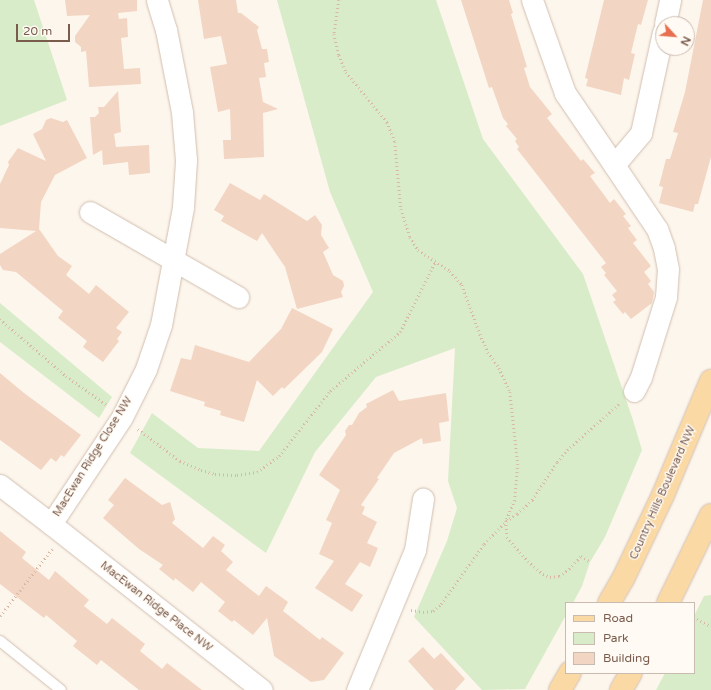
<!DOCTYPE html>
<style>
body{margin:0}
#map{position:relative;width:711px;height:690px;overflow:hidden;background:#fdf6ec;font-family:"Varela Round",sans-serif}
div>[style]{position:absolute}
.green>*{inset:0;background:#d8ecc9}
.building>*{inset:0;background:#f3d5c3}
.path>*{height:2.5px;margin-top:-1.25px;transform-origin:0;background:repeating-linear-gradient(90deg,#d9b8a5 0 1px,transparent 0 4px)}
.roads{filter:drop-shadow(0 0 1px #d1beb0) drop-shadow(0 0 1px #d1beb0)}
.service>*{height:10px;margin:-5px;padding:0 5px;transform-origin:5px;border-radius:5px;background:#fff}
.minor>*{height:21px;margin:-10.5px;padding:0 10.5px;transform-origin:10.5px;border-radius:10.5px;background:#fff}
.primary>*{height:22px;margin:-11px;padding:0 11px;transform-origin:11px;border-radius:11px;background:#fbd9a5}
span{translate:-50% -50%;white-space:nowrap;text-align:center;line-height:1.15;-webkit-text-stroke:3px #fffaf3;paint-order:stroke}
.street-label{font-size:11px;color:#7a5c4d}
.legend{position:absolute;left:565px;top:602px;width:130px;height:72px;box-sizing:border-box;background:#fffaf3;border:1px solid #cabbb1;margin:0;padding:5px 7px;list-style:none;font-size:12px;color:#7a5c4d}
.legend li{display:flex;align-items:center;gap:8px;height:20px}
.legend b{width:20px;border:1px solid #cabbb1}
.north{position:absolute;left:655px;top:16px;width:40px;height:40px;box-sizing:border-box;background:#fffaf3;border:1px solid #cabbb1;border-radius:50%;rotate:116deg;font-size:11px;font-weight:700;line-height:16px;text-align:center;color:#7a5c4d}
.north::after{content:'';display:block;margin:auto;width:14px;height:18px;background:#e76f51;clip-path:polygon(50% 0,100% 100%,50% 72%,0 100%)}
.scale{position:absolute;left:16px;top:24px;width:54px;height:18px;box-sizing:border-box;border:2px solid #7a5c4d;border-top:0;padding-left:5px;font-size:12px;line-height:14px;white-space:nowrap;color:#7a5c4d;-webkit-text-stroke:3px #fffaf3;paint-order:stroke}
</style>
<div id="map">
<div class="green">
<i style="clip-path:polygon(0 0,34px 0,67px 100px,0 126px)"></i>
<i style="clip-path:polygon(277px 0,436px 0,483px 139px,583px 274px,633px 420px,642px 450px,605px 537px,590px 562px,582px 586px,573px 603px,566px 603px,566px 615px,525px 689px,482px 690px,414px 617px,447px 541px,457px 508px,448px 481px,455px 348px,376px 377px,315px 452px,266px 553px,130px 453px,152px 413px,198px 448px,259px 451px,373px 292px,330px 192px)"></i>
<i style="clip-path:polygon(0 303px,112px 397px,99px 418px,0 342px)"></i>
<i style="clip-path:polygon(711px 595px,711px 690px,656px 690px,665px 673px,694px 673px,694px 616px,704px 596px)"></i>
</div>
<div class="building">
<i style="clip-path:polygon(65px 0,137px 0,137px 11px,118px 13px,119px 19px,127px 18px,128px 37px,121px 38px,124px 69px,140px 68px,141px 84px,89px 87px,86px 51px,81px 52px,81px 47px,75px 42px,75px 36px,90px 15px,67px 16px)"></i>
<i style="clip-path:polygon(198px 0,236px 0,238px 13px,241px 13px,259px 27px,257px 30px,262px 49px,267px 49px,269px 62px,264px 63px,266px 77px,259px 78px,263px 102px,278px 109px,263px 113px,264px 157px,224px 159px,223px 140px,231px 140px,230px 109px,218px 112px,210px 67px,227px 64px,221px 36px,204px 39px)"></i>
<i style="clip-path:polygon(461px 0,509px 0,513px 13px,511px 14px,527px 67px,524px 68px,530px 87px,552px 114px,547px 118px,581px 161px,583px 159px,595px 173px,590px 176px,610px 203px,614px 199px,626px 214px,623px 216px,631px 226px,628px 228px,637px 240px,633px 243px,651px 266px,644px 272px,651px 281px,648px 284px,654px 292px,652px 303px,631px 319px,625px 312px,623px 314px,613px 302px,616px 300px,612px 295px,617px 291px,604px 275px,606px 273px,601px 267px,606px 263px,517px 149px,519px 147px,515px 141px,517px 139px,506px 126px,508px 124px,503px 118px,492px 87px,489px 88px)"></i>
<i style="clip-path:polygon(604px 0,648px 0,641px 25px,638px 24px,631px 53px,635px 54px,629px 80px,624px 78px,621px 95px,586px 86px,588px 79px,585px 78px)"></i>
<i style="clip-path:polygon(703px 0,711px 0,711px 157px,698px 204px,695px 204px,693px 212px,659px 203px,663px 187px,659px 186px,666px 159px,670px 159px,678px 133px,673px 132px,685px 92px)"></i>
<i style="clip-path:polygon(118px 91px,121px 132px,114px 134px,116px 147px,149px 145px,150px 173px,129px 175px,128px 162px,103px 165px,102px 150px,93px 155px,90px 117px,95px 117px,99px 113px,98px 107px,104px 107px)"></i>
<i style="clip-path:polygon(51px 118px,63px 122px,67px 120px,87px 158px,55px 175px,41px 202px,39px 229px,58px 256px,72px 266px,66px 275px,89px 294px,96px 285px,129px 312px,116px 328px,122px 332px,117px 339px,119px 341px,103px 362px,83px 347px,87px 341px,58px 318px,63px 311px,16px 272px,3px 270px,0 265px,0 254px,36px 231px,0 228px,0 184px,9px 165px,8px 162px,18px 148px,46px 161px,33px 134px,42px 129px,46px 120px)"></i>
<i style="clip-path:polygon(230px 183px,260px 200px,264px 194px,307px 221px,315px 215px,322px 225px,321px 235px,329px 248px,323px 252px,333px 275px,343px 281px,344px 286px,341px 292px,343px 297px,297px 309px,285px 267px,262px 233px,257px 241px,221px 221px,224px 216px,214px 210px)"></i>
<i style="clip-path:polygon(292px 308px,333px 329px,322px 352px,284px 389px,282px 387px,273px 396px,257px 380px,244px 422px,220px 415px,221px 411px,204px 406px,205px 402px,170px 391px,181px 358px,191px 360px,195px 345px,249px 362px,281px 329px)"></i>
<i style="clip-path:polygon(0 373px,24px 393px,81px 435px,64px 457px,61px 455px,56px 462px,51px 458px,41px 470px,0 440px)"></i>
<i style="clip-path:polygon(393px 390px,399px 401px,446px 393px,449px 421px,439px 423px,441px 441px,423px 444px,422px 438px,394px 453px,377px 478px,379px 479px,361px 505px,365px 507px,362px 514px,377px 522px,367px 543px,378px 548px,370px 567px,360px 562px,345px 584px,363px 595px,352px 612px,315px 588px,334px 561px,319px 554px,332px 523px,326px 520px,340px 490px,319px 475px,346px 435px,345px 431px,349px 425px,352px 425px,359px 413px,367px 407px,366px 404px)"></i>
<i style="clip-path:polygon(125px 478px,162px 505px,170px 502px,175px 519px,172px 523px,203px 548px,213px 536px,225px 545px,221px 551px,233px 562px,226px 570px,259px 596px,266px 586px,288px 602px,283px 611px,320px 640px,322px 637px,344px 653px,324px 680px,311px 682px,274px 656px,267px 618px,253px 635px,234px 620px,232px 622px,218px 611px,225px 602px,201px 582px,193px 592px,175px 578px,174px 581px,159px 569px,163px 565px,139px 549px,103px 518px,114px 505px,108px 500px)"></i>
<i style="clip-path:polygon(0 531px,26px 552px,22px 558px,49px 580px,55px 571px,89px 600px,84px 606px,107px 624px,112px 618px,145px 644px,140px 651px,162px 669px,167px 663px,202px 690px,139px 690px,101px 660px,97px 665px,73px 646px,77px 641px,46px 615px,44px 618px,0 584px)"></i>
<i style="clip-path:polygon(423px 647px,434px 659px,441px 653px,465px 679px,455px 690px,434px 690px,408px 661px)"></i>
</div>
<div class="path">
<i style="left:339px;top:0;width:34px;rotate:98deg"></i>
<i style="left:334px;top:34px;width:22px;rotate:77deg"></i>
<i style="left:339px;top:55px;width:18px;rotate:68deg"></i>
<i style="left:346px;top:72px;width:65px;rotate:50.6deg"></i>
<i style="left:387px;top:122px;width:22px;rotate:68deg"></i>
<i style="left:395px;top:142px;width:67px;rotate:84.9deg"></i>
<i style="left:401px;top:209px;width:29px;rotate:72deg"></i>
<i style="left:410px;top:237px;width:15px;rotate:58deg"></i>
<i style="left:418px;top:250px;width:38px;rotate:33deg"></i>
<i style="left:450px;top:271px;width:18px;rotate:49deg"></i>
<i style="left:462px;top:285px;width:52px;rotate:69.8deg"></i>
<i style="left:480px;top:334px;width:20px;rotate:66deg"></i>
<i style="left:488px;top:352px;width:19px;rotate:55deg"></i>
<i style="left:499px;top:368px;width:26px;rotate:65deg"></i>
<i style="left:510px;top:392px;width:72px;rotate:83.7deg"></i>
<i style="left:518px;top:464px;width:36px;rotate:95deg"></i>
<i style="left:515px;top:500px;width:23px;rotate:113deg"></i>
<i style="left:506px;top:521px;width:16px;rotate:86deg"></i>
<i style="left:507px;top:537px;width:32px;rotate:49deg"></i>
<i style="left:528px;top:561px;width:20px;rotate:41deg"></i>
<i style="left:543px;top:574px;width:8px;rotate:23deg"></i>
<i style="left:550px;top:577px;width:9px;rotate:-6deg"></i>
<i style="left:559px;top:576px;width:12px;rotate:-35deg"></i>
<i style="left:569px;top:569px;width:18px;rotate:-47deg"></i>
<i style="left:581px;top:556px;width:9px;rotate:32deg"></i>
<i style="left:0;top:319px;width:87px;rotate:40.8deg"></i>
<i style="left:66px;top:376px;width:50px;rotate:35.3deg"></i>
<i style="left:138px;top:429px;width:53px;rotate:37.3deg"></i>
<i style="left:180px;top:461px;width:23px;rotate:23deg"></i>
<i style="left:201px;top:470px;width:15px;rotate:16deg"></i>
<i style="left:215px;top:474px;width:22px;rotate:3deg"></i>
<i style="left:237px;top:475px;width:20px;rotate:-9deg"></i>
<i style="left:257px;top:472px;width:27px;rotate:-36deg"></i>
<i style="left:279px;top:456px;width:83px;rotate:-51.9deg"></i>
<i style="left:330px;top:391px;width:92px;rotate:-40.1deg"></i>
<i style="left:400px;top:332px;width:78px;rotate:-63.4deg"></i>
<i style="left:411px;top:610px;width:12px;rotate:9deg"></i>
<i style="left:423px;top:612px;width:10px;rotate:-6deg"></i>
<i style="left:433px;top:611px;width:11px;rotate:-41deg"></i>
<i style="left:441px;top:604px;width:74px;rotate:-54.4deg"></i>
<i style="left:484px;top:544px;width:32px;rotate:-46deg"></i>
<i style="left:506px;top:521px;width:13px;rotate:-32deg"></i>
<i style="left:517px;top:514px;width:21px;rotate:-43deg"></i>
<i style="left:532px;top:500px;width:45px;rotate:-56.7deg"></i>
<i style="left:557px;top:462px;width:16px;rotate:-50deg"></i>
<i style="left:567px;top:450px;width:69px;rotate:-41.5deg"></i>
<i style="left:0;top:616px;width:85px;rotate:-52.2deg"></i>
<i style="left:697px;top:619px;width:16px;rotate:27deg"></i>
</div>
<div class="roads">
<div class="service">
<i style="left:0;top:641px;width:78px;rotate:38.8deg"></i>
</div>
<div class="minor">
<i style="left:532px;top:0;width:99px;rotate:70.5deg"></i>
<i style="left:565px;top:93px;width:87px;rotate:55.8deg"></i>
<i style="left:665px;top:24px;width:25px;rotate:-78deg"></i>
<i style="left:90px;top:212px;width:171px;rotate:29.9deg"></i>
<i style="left:634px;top:391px;width:16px;rotate:-63deg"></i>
<i style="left:641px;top:377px;width:84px;rotate:-72.6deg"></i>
<i style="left:666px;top:297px;width:28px;rotate:-86deg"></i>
<i style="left:668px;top:269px;width:21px;rotate:-101deg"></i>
<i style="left:664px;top:248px;width:20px;rotate:-110deg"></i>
<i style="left:657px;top:229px;width:77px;rotate:-123.9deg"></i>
<i style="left:614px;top:165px;width:42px;rotate:-49.8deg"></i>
<i style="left:641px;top:133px;width:103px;rotate:-77.7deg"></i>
<i style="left:0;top:485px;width:64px;rotate:37.4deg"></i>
<i style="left:51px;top:524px;width:128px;rotate:-56.4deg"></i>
<i style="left:122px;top:417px;width:54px;rotate:-63.4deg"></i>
<i style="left:146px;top:369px;width:46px;rotate:-71.2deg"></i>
<i style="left:161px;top:325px;width:120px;rotate:-79.4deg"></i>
<i style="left:183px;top:207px;width:47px;rotate:-86.3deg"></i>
<i style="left:186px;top:160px;width:48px;rotate:-94.8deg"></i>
<i style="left:182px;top:112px;width:84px;rotate:-101deg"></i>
<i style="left:166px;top:30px;width:31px;rotate:-107deg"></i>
<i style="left:51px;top:524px;width:268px;rotate:38.2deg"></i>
<i style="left:357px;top:690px;width:152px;rotate:-67.5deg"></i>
<i style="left:415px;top:550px;width:52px;rotate:-81.1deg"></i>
</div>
<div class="primary">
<i style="left:609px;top:603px;width:28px;rotate:-60deg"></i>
<i style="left:623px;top:579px;width:93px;rotate:-64.5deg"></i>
<i style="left:663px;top:495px;width:124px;rotate:-67.2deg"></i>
<i style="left:668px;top:603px;width:98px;rotate:-64deg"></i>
<i style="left:560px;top:690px;width:20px;rotate:-60deg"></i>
<i style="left:621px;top:690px;width:20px;rotate:-60deg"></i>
</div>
</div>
<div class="street-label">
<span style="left:93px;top:457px;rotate:-58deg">MacEwan Ridge Close NW</span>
<span style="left:663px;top:493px;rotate:-66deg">Country Hills Boulevard NW</span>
<span style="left:156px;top:607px;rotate:38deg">MacEwan Ridge Place NW</span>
</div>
<ul class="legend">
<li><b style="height:5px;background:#fbd9a5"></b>Road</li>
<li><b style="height:11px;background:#d8ecc9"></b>Park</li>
<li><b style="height:11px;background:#f3d5c3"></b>Building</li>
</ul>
<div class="north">N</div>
<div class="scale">20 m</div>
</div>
